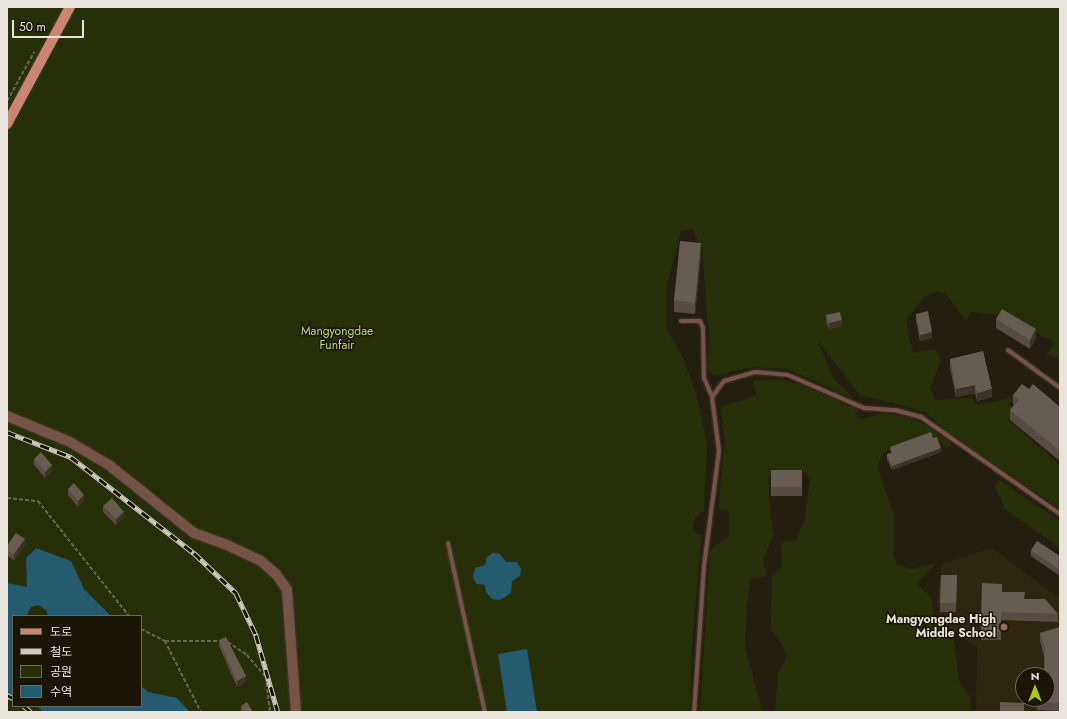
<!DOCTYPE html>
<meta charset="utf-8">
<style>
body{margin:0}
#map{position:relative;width:1067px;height:719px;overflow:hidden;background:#241e11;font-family:Jost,"Noto Sans KR",sans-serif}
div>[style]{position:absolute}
.built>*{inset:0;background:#2f2612}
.green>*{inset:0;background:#272f08}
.water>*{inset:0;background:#245b6e}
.path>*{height:1.5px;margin-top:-0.75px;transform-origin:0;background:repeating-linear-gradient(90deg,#696458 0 4px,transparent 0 6px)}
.roads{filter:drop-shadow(0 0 1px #3f3a2d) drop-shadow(0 0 1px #3f3a2d)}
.service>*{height:4px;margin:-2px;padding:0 2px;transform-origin:2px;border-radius:2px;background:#755349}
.tertiary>*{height:10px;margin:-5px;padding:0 5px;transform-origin:5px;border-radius:5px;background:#755349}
.primary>*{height:10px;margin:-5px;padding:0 5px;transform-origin:5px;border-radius:5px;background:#cb8670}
.rail>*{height:4.5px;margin-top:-2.25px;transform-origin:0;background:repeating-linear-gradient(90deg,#1b1508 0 9px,#cecac0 0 18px);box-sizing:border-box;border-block:1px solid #cecac0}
.wall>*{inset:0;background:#584b41}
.shaded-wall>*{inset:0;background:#3d3227}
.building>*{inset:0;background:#675c51}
.dots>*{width:11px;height:11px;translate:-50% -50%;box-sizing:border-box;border:2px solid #1b1508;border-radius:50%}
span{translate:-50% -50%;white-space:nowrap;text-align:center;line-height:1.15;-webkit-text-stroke:3px #1b1508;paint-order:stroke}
.park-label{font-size:12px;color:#bfd96d}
.poi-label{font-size:12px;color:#e8e4db;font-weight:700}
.right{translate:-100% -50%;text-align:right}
.frame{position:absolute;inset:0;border:8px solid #e8e4db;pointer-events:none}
.legend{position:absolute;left:12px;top:615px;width:130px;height:92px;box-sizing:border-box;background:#1b1508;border:1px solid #6d685c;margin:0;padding:5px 7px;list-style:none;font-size:12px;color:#e8e4db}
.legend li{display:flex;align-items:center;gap:8px;height:20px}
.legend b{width:20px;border:1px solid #6d685c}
.north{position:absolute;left:1015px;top:667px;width:40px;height:40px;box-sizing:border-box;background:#1b1508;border:1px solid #6d685c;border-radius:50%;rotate:0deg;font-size:11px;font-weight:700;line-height:16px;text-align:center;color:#e8e4db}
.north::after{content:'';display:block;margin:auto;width:14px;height:18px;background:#acc613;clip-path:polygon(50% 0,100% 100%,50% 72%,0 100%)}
.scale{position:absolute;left:12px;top:20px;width:72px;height:18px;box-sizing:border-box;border:2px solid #e8e4db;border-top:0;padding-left:5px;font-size:12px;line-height:14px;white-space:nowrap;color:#e8e4db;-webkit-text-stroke:3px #1b1508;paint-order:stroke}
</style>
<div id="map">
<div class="built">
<i style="clip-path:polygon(evenodd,992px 548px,1060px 599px,1060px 712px,976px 712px,977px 647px,940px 621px,937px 602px,942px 564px,992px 548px,1023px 675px,1047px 675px,1047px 699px,1023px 699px,1023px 675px)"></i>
</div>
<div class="green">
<i style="clip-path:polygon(evenodd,7px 7px,1060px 7px,1060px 355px,1057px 358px,1046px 355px,1055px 343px,1003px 315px,971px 312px,966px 321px,946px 294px,937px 291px,923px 298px,906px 321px,913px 353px,935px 349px,941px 360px,930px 388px,935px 400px,972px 398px,975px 404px,981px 405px,1014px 397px,1009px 405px,1015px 409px,1008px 420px,1060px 465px,1060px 509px,945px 430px,926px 412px,860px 395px,818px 341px,833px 378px,854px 399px,788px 369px,752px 367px,713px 376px,707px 366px,709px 337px,702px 248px,692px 229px,681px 231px,667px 286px,667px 330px,682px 356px,694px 387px,707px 442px,704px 510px,695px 518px,693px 531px,702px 536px,692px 641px,690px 712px,7px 712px,7px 7px,13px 616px,141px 616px,141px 706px,13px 706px,13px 616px)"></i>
<i style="clip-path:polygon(780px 379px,804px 386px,859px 410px,854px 416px,862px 419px,883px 413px,911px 418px,928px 426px,952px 444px,948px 448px,932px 435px,884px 453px,877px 466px,893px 513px,893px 552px,897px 565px,912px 569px,936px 563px,917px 584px,931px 597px,934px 617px,954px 640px,959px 681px,971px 698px,969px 712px,775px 712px,778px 673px,787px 658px,782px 644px,771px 629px,772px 576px,782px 566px,781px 543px,797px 539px,805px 517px,810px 480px,806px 473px,775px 469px,770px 474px,768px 482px,773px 537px,763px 559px,766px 576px,750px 580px,747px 605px,745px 648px,763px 712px,700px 712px,710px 550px,729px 536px,729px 511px,718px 509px,725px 441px,720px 407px,757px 395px,753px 381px)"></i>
<i style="clip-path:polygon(999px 480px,1060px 521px,1060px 548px,1005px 509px,995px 487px)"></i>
</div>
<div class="water">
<i style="clip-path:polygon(36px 548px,71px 561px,84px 589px,111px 616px,48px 616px,46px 610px,38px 605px,31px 607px,26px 616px,13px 616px,13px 697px,7px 702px,7px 583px,27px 587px,26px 558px)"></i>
<i style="clip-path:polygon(493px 553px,500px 554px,506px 562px,517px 562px,521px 569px,520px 576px,512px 581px,511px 593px,500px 600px,492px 599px,486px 592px,485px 585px,477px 584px,473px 578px,475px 568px,485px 565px,487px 557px)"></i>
<i style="clip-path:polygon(527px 649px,537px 712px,507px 712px,498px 654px)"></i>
<i style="clip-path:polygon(141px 686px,148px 692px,177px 698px,190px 712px,43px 712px,37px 706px,141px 706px)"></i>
</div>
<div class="path">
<i style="left:7px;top:101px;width:56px;rotate:-61.1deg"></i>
<i style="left:7px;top:498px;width:31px;rotate:6deg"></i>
<i style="left:38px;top:501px;width:147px;rotate:51.6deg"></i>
<i style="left:141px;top:629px;width:27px;rotate:27deg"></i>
<i style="left:165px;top:641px;width:55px"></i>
<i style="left:165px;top:641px;width:80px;rotate:63.1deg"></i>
<i style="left:228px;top:642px;width:23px;rotate:34deg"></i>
<i style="left:247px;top:655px;width:29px;rotate:49deg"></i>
<i style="left:266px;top:677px;width:35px;rotate:83deg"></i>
</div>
<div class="roads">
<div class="service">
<i style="left:681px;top:321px;width:19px"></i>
<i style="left:700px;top:321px;width:8px;rotate:67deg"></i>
<i style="left:703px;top:328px;width:50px;rotate:88.9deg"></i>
<i style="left:704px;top:378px;width:21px;rotate:67deg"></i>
<i style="left:712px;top:397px;width:54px;rotate:82.6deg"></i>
<i style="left:719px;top:451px;width:117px;rotate:97.4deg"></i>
<i style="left:704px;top:567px;width:145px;rotate:93.9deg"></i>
<i style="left:1008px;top:350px;width:64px;rotate:36.2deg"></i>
<i style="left:712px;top:397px;width:20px;rotate:-53deg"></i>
<i style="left:724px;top:381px;width:32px;rotate:-16deg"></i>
<i style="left:755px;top:372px;width:33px;rotate:5deg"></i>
<i style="left:788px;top:375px;width:83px;rotate:23.5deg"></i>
<i style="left:864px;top:408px;width:31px;rotate:4deg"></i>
<i style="left:895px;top:410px;width:27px;rotate:15deg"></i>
<i style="left:921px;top:417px;width:169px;rotate:34.9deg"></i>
<i style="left:448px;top:543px;width:173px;rotate:77.7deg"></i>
</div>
<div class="tertiary">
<i style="left:7px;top:416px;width:66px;rotate:22.3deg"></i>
<i style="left:68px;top:441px;width:48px;rotate:30.3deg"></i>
<i style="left:109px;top:465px;width:109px;rotate:38.7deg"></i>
<i style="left:194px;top:533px;width:37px;rotate:20deg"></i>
<i style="left:229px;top:546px;width:35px;rotate:25deg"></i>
<i style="left:261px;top:561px;width:20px;rotate:41deg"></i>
<i style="left:276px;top:574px;width:19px;rotate:55deg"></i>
<i style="left:287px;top:590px;width:122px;rotate:85.8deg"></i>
</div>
<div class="primary">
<i style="left:7px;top:124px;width:133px;rotate:-61.7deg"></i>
</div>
</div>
<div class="rail">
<i style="left:7px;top:432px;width:69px;rotate:21.3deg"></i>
<i style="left:71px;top:457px;width:156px;rotate:38deg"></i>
<i style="left:194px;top:553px;width:58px;rotate:43.6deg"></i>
<i style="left:236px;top:593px;width:47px;rotate:64.5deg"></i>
<i style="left:256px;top:635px;width:80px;rotate:74.1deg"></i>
<i style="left:7px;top:695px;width:7px;rotate:27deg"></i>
<i style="left:24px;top:706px;width:9px;rotate:41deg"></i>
</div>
<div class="wall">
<i style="clip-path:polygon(701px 255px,695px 314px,674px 312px,674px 300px)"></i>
<i style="clip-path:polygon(916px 314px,932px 338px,920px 341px,916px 320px)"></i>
<i style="clip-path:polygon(826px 315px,842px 326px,829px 329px,826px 321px)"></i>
<i style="clip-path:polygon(996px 319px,1036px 338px,1030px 349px,996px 328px)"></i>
<i style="clip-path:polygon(950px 359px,992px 397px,977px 401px,975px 393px,956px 397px,950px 367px)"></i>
<i style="clip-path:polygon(1029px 389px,1060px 407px,1060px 461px,1010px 420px,1010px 410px,1014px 405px,1013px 404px,1013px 395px)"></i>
<i style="clip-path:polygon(933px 438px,941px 452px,892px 470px,887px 459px,887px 454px,891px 453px,890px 447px)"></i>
<i style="clip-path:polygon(34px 459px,52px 471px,45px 478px,34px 465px)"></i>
<i style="clip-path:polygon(771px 470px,802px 470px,802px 496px,771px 496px)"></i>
<i style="clip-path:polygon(68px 489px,84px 501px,78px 507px,68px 495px)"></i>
<i style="clip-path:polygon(103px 506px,124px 518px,116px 525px,103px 512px)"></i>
<i style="clip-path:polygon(25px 545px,14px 560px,7px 556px,7px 546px)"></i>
<i style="clip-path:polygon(1031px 550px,1060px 556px,1060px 576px,1031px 556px)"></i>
<i style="clip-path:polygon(941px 575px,957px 575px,956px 612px,940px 612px)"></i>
<i style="clip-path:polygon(982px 583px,1002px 592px,1025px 599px,1058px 614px,1058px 622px,1001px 620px,1001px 640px,981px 640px)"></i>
<i style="clip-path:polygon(1060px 627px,1060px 711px,1037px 710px,1037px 699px,1047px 699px,1044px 656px,1040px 641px,1040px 633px)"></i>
<i style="clip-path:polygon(219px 640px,246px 682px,237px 687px,219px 646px)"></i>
<i style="clip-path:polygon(241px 706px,253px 712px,241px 712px)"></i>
</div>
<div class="shaded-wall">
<i style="clip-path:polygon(701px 243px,701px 255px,695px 314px,695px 303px)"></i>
<i style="clip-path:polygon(842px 320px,842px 326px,829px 329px,829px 323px)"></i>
<i style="clip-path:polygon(1036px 329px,1036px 338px,1030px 349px,1030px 340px)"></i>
<i style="clip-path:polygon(932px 332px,932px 338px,920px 341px,920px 335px)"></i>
<i style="clip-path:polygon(975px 385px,975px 393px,956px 397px,956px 389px)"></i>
<i style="clip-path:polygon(992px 389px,992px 397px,977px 401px,977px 393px)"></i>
<i style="clip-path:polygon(941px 448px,941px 452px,892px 470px,892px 466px)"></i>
<i style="clip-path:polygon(52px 465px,52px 471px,45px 478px,45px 472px)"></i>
<i style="clip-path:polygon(84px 495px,84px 501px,78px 507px,78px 501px)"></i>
<i style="clip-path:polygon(124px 512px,124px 518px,116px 525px,116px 519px)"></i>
<i style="clip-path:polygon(25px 539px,25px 545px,14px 560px,14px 554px)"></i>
<i style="clip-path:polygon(246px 676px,246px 682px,237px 687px,237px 681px)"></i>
</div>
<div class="building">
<i style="clip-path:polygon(680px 241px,701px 243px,695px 303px,674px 300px)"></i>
<i style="clip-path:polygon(1002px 309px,1036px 329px,1030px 340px,996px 319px)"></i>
<i style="clip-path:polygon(928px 311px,932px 332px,920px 335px,916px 314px)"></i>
<i style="clip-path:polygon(840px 312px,842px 320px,829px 323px,826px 315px)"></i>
<i style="clip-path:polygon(983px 351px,992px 389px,977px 393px,975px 385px,956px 389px,950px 359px)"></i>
<i style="clip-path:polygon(1022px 384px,1029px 389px,1033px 384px,1060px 407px,1060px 451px,1010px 410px,1019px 400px,1013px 395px)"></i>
<i style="clip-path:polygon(931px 432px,933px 438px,937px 437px,941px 448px,892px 466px,887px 454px,892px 453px,890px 447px)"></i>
<i style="clip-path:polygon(41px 452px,52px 465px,45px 472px,34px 459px)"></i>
<i style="clip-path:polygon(771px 470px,802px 470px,802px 487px,771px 487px)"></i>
<i style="clip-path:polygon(74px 483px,84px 495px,78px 501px,68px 489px)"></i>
<i style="clip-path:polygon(112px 498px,124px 512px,116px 519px,103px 506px)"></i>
<i style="clip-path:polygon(16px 533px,25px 539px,14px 554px,7px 550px,7px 546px)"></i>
<i style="clip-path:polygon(1037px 541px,1060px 556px,1060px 570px,1031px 550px)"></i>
<i style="clip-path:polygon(941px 575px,957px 575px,956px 603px,940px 603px)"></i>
<i style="clip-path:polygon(982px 583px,1002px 584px,1002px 592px,1025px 592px,1024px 599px,1045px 599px,1058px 614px,1001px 612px,1001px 632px,981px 631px)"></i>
<i style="clip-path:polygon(1060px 627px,1060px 703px,1037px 702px,1037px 699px,1047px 699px,1047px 675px,1044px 675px,1045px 648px,1040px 633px)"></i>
<i style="clip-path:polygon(226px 637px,246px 676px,237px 681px,219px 640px)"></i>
<i style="clip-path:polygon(247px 702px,253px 712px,244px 712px,241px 706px)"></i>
<i style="clip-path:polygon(1000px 702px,1024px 703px,1024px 712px,1000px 712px)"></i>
</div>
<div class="dots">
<i style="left:1004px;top:627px;background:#8d6e63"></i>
</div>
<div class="park-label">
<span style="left:337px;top:339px">Mangyongdae<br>Funfair</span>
</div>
<div class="poi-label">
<span class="right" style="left:996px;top:627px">Mangyongdae High<br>Middle School</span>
</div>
<div class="frame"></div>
<ul class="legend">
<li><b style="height:5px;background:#cb8670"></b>도로</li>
<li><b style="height:5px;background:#cecac0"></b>철도</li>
<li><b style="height:11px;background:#272f08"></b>공원</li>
<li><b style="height:11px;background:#245b6e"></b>수역</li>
</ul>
<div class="north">N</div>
<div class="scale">50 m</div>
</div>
